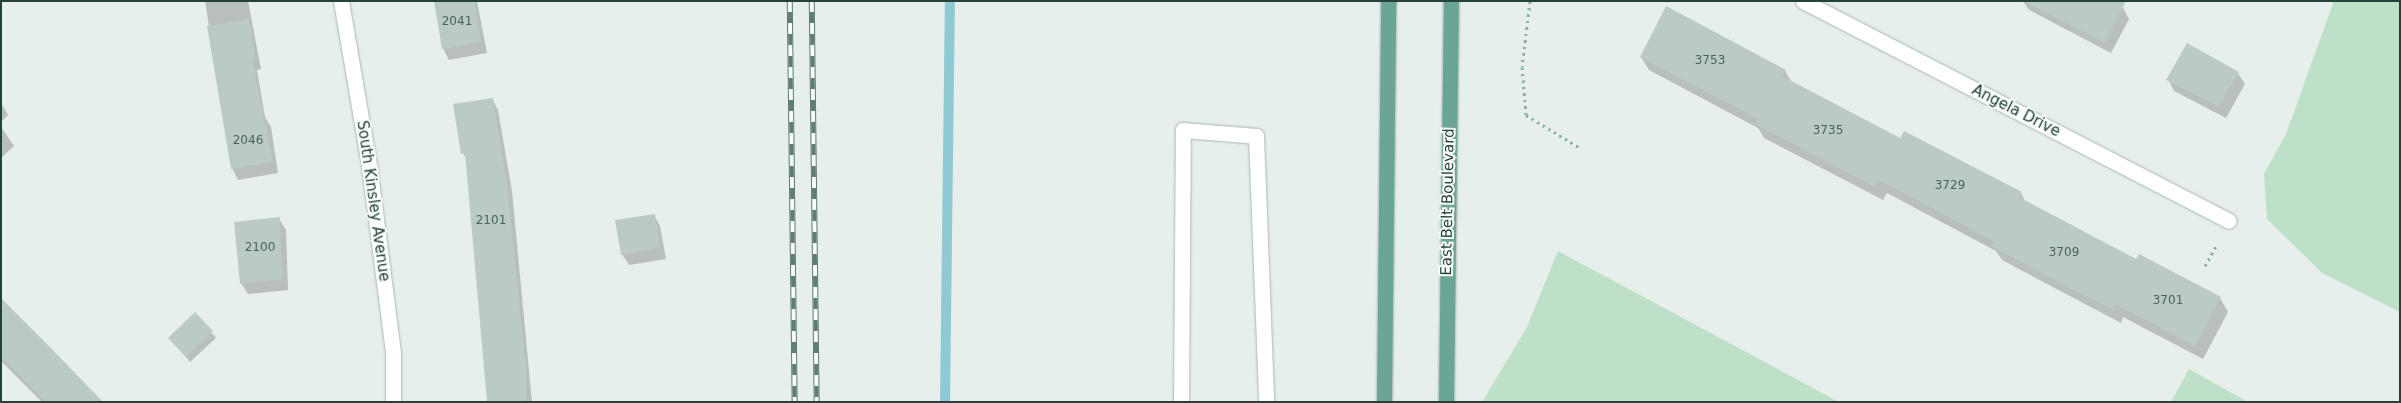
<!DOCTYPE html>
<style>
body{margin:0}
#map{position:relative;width:2401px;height:403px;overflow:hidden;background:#e6efeb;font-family:"DejaVu Sans",sans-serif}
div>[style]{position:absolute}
.green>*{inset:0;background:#bfe0c8}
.shadow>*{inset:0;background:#0003}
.stream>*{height:10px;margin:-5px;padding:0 5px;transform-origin:5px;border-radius:5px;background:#8ec9d4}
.building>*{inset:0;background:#bbcac4}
.path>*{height:3px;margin-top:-1.5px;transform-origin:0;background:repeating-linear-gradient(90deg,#86b3a5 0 2.5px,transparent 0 6.5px)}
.roads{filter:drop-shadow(0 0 1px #a8b8b2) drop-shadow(0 0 1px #a8b8b2)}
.service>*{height:15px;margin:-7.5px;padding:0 7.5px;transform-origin:7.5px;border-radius:7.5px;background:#fff}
.minor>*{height:15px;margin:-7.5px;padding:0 7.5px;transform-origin:7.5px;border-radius:7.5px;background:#fff}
.primary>*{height:15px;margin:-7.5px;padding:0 7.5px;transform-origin:7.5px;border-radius:7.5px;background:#6aa596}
.rail>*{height:5.5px;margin-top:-2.75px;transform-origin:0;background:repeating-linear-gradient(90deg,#f7fbf9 0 11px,#5f7d75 0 22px);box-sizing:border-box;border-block:1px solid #5f7d75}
span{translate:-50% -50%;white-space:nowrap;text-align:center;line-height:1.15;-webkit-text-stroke:4px #f7fbf9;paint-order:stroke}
.number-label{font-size:12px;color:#4a645c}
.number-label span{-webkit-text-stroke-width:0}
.street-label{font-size:15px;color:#24423a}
.frame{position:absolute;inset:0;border:2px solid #24423a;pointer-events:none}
</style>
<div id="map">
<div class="green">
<i style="clip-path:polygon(2334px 1px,2400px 1px,2400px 312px,2322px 273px,2267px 219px,2264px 174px,2286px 134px)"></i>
<i style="clip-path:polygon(1558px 251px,1839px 402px,1482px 402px,1527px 327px)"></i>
<i style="clip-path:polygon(2189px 369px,2248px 402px,2171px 402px)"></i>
</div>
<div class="shadow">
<i style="clip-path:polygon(205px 1px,248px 1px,261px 69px,257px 70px,265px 117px,271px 127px,278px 173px,238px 180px,232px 168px)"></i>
<i style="clip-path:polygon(436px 1px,477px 1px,487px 53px,449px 60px,443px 48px)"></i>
<i style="clip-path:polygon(2023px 1px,2109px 1px,2123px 8px,2129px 19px,2111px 53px,2029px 10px)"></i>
<i style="clip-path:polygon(2187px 45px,2238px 73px,2245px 84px,2226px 118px,2174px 91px,2168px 79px)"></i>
<i style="clip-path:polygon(1641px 57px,1785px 71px,1792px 83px,1901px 139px,2021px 193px,2026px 203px,2137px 261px,2220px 298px,2228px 312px,2203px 359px,2123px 317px,2121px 323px,2002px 260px,1996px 251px,1887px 193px,1883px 200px,1764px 138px,1758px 128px,1649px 70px)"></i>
<i style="clip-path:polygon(492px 99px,498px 110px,512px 191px,532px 402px,488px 402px,467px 161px,463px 153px)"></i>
<i style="clip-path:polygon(1px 103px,8px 115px,1px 122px)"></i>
<i style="clip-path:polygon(1px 127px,14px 146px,1px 158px)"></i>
<i style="clip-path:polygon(654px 215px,660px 226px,666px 259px,629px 265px,622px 254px)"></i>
<i style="clip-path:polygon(279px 219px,286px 230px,288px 290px,248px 294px,241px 283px)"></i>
<i style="clip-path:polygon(1px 300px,100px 402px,42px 402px,1px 361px)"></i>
<i style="clip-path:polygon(195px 314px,216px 338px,190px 362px,170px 338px)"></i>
</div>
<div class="stream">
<i style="left:945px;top:402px;width:401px;rotate:-89.3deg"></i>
</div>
<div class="building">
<i style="clip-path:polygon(434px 1px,474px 1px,481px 42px,442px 49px)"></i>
<i style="clip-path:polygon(2023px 1px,2126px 1px,2105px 43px)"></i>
<i style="clip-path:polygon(1666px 6px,1786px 70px,1782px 76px,1900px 138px,1904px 131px,2022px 192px,2019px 197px,2136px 259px,2139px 254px,2221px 297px,2195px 346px,2115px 304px,2113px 310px,1992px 247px,1995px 242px,1879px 180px,1875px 187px,1755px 124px,1758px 119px,1640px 57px)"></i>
<i style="clip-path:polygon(249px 19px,255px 58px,252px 58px,273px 162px,231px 169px,207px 26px)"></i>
<i style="clip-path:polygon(2187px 43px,2239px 72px,2219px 107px,2166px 80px)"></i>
<i style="clip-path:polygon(493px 98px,506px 178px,526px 367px,526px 402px,487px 402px,465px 153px,461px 154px,453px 104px)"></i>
<i style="clip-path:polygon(655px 214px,660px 248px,621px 255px,615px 220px)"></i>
<i style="clip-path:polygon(280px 217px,282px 279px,240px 284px,234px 222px)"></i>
<i style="clip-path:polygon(1px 298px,47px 344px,103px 402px,45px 402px,1px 357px)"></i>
<i style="clip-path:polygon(195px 312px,213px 331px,186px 357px,168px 338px)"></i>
</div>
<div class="path">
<i style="left:1530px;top:1px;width:66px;rotate:96.9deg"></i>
<i style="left:1522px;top:67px;width:48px;rotate:85.2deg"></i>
<i style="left:1526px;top:115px;width:63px;rotate:31.4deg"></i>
<i style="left:2205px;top:266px;width:25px;rotate:-61deg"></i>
</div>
<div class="roads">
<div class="service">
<i style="left:1181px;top:402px;width:272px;rotate:-89.6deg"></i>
<i style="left:1183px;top:130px;width:73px;rotate:4.7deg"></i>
<i style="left:1256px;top:136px;width:266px;rotate:87.8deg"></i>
</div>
<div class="minor">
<i style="left:341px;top:1px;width:166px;rotate:80.3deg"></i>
<i style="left:369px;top:165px;width:190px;rotate:82.7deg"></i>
<i style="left:393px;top:353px;width:49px;rotate:90deg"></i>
<i style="left:1803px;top:1px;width:479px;rotate:27.3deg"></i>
</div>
<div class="primary">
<i style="left:1384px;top:402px;width:401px;rotate:-89.4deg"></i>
<i style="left:1446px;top:402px;width:401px;rotate:-89.3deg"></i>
</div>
</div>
<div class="rail">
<i style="left:790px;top:1px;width:401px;rotate:89.3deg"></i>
<i style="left:812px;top:1px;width:401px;rotate:89.3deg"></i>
</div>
<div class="number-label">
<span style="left:457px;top:22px">2041</span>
<span style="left:1710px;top:61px">3753</span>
<span style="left:1828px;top:131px">3735</span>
<span style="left:248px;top:141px">2046</span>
<span style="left:1950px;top:186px">3729</span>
<span style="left:491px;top:221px">2101</span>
<span style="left:260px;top:248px">2100</span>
<span style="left:2064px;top:253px">3709</span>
<span style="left:2168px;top:301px">3701</span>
</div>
<div class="street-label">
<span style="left:2016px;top:111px;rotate:27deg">Angela Drive</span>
<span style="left:373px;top:201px;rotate:82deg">South Kinsley Avenue</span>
<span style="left:1448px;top:202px;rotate:-89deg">East Belt Boulevard</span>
</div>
<div class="frame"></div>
</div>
